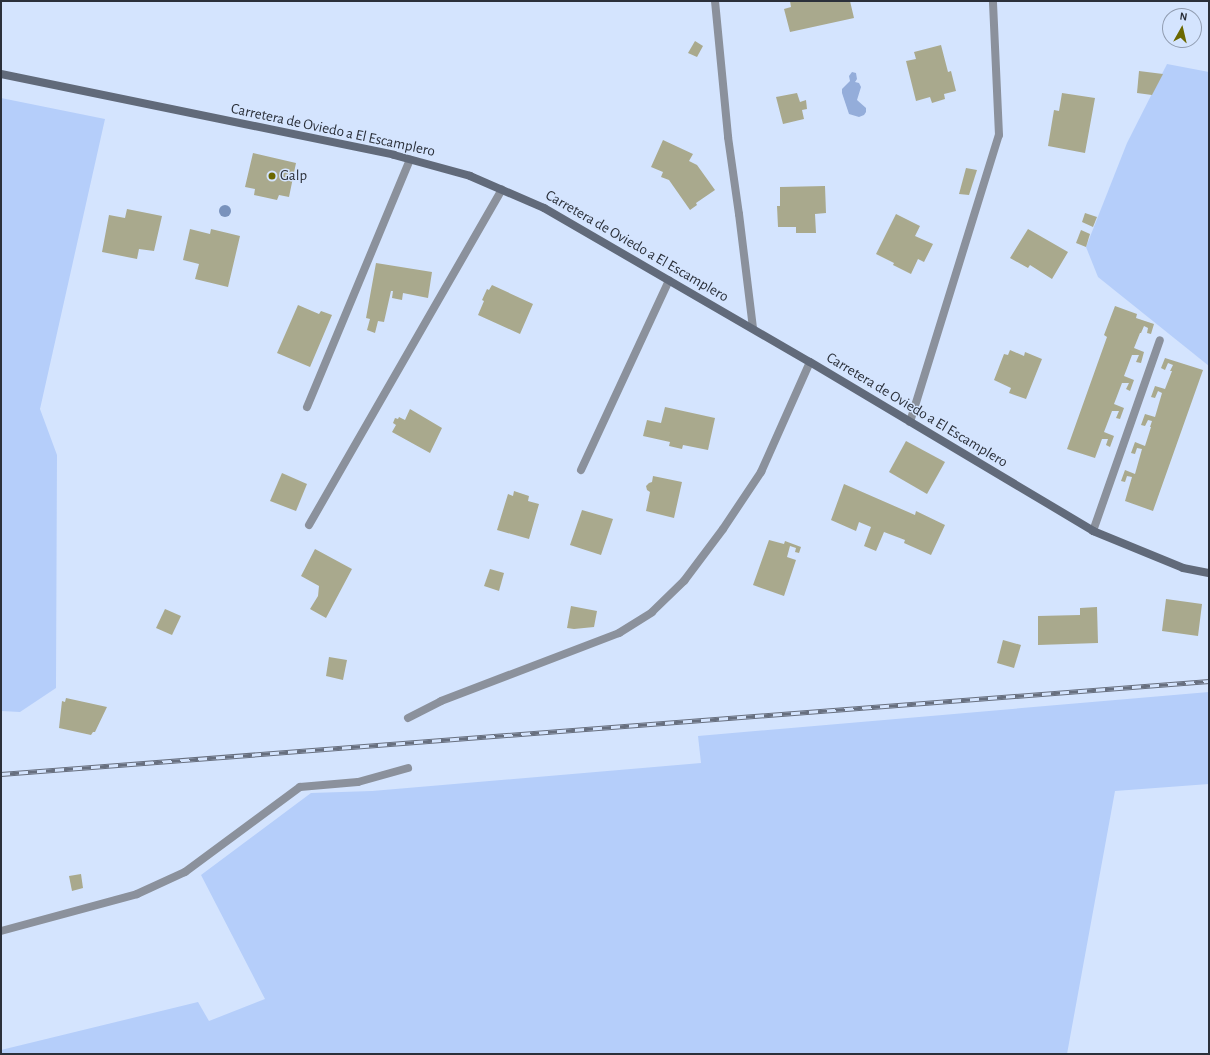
<!DOCTYPE html>
<style>
body{margin:0}
#map{position:relative;width:1210px;height:1055px;overflow:hidden;background:#d4e4fe;font-family:"Alegreya Sans",sans-serif}
div>[style]{position:absolute}
.green>*{inset:0;background:#b5cefa}
.water>*{inset:0;background:#94adda}
.building>*{inset:0;background:#a9a98d}
.lane>*{height:8px;margin:-4px;padding:0 4px;transform-origin:4px;border-radius:4px;background:#8b919c}
.street>*{height:8px;margin:-4px;padding:0 4px;transform-origin:4px;border-radius:4px;background:#8b919c}
.secondary>*{height:8px;margin:-4px;padding:0 4px;transform-origin:4px;border-radius:4px;background:#616a7a}
.rail>*{height:4.5px;margin-top:-2.25px;transform-origin:0;background:repeating-linear-gradient(90deg,#d4e4fe 0 9px,#676f7f 0 18px);box-sizing:border-box;border-block:1px solid #676f7f}
.trees>*{width:12px;height:12px;margin:-6px;border-radius:50%;background:#7992bc}
.dots>*{width:11px;height:11px;translate:-50% -50%;box-sizing:border-box;border:2px solid #d4e4fe;border-radius:50%}
span{translate:-50% -50%;white-space:nowrap;text-align:center;line-height:1.15;-webkit-text-stroke:3px #d4e4fe;paint-order:stroke}
.street-label{font-size:15px;color:#2b303a}
.poi-label{font-size:15px;color:#2b303a}
.left{translate:0 -50%;text-align:left}
.frame{position:absolute;inset:0;border:2px solid #2b303a;pointer-events:none}
.north{position:absolute;left:1162px;top:8px;width:40px;height:40px;box-sizing:border-box;background:#d4e4fe;border:1px solid #909cb0;border-radius:50%;rotate:8deg;font-size:11px;font-weight:700;line-height:16px;text-align:center;color:#2b303a}
.north::after{content:'';display:block;margin:auto;width:14px;height:18px;background:#6b6800;clip-path:polygon(50% 0,100% 100%,50% 72%,0 100%)}
</style>
<div id="map">
<div class="green">
<i style="clip-path:polygon(1167px 64px,1209px 72px,1209px 366px,1098px 277px,1086px 247px,1127px 143px)"></i>
<i style="clip-path:polygon(1px 98px,105px 119px,40px 409px,57px 455px,56px 688px,20px 712px,1px 711px)"></i>
<i style="clip-path:polygon(1209px 692px,1209px 784px,1115px 791px,1067px 1054px,1px 1054px,1px 1050px,198px 1002px,209px 1021px,265px 999px,201px 875px,311px 793px,372px 791px,701px 763px,698px 736px)"></i>
</div>
<div class="water">
<i style="clip-path:polygon(852px 72px,856px 73px,857px 79px,855px 82px,859px 83px,861px 87px,857px 100px,866px 108px,866px 112px,864px 115px,859px 117px,849px 114px,842px 93px,842px 89px,850px 81px,849px 76px)"></i>
</div>
<div class="building">
<i style="clip-path:polygon(790px 1px,850px 1px,854px 18px,790px 32px,784px 9px,791px 7px)"></i>
<i style="clip-path:polygon(695px 41px,703px 46px,697px 57px,688px 53px)"></i>
<i style="clip-path:polygon(941px 45px,948px 72px,951px 71px,956px 91px,944px 94px,945px 99px,932px 103px,930px 97px,916px 101px,906px 61px,916px 59px,914px 52px)"></i>
<i style="clip-path:polygon(1139px 71px,1163px 74px,1152px 95px,1137px 93px)"></i>
<i style="clip-path:polygon(797px 93px,800px 102px,806px 100px,807px 109px,802px 110px,804px 119px,783px 124px,776px 97px)"></i>
<i style="clip-path:polygon(1062px 93px,1095px 98px,1085px 153px,1048px 146px,1054px 110px,1059px 111px)"></i>
<i style="clip-path:polygon(663px 140px,693px 154px,689px 161px,697px 165px,715px 190px,696px 203px,697px 205px,690px 210px,669px 180px,661px 177px,663px 172px,651px 167px)"></i>
<i style="clip-path:polygon(253px 153px,296px 163px,289px 197px,279px 195px,277px 200px,254px 195px,255px 189px,245px 187px)"></i>
<i style="clip-path:polygon(966px 168px,977px 170px,969px 195px,959px 194px)"></i>
<i style="clip-path:polygon(825px 186px,826px 213px,815px 214px,816px 233px,796px 233px,796px 227px,778px 227px,777px 206px,780px 206px,780px 187px)"></i>
<i style="clip-path:polygon(127px 209px,162px 216px,154px 251px,139px 249px,137px 259px,102px 252px,109px 215px,125px 218px)"></i>
<i style="clip-path:polygon(1085px 213px,1097px 217px,1093px 227px,1082px 222px)"></i>
<i style="clip-path:polygon(896px 214px,920px 226px,915px 236px,933px 244px,924px 262px,918px 259px,911px 274px,893px 265px,894px 263px,876px 254px)"></i>
<i style="clip-path:polygon(190px 229px,210px 234px,211px 229px,240px 236px,228px 287px,195px 279px,199px 264px,183px 260px)"></i>
<i style="clip-path:polygon(1028px 229px,1068px 252px,1052px 279px,1030px 265px,1028px 268px,1010px 258px)"></i>
<i style="clip-path:polygon(1081px 230px,1090px 234px,1086px 247px,1076px 243px)"></i>
<i style="clip-path:polygon(376px 263px,432px 272px,428px 298px,403px 293px,402px 300px,392px 298px,393px 291px,391px 291px,384px 322px,378px 321px,375px 333px,367px 330px,370px 319px,366px 318px)"></i>
<i style="clip-path:polygon(492px 285px,533px 304px,520px 334px,478px 315px,484px 301px,482px 300px,487px 289px,489px 290px)"></i>
<i style="clip-path:polygon(298px 305px,319px 314px,321px 311px,332px 315px,310px 367px,277px 353px)"></i>
<i style="clip-path:polygon(1115px 306px,1137px 314px,1136px 318px,1154px 324px,1151px 334px,1147px 333px,1148px 328px,1144px 326px,1141px 333px,1140px 333px,1134px 348px,1144px 352px,1141px 363px,1136px 362px,1139px 355px,1132px 355px,1124px 376px,1134px 380px,1130px 391px,1126px 389px,1129px 383px,1122px 383px,1114px 404px,1124px 408px,1120px 419px,1116px 418px,1119px 411px,1112px 411px,1104px 432px,1114px 436px,1110px 447px,1106px 445px,1108px 439px,1102px 439px,1095px 458px,1067px 449px,1107px 337px,1104px 335px)"></i>
<i style="clip-path:polygon(1010px 350px,1024px 356px,1025px 352px,1042px 359px,1026px 399px,1009px 393px,1011px 388px,994px 380px,1004px 354px,1008px 355px)"></i>
<i style="clip-path:polygon(1165px 358px,1203px 370px,1153px 511px,1125px 501px,1132px 477px,1127px 476px,1125px 482px,1121px 481px,1125px 470px,1135px 474px,1142px 449px,1137px 448px,1135px 454px,1131px 453px,1135px 442px,1145px 446px,1151px 427px,1150px 427px,1152px 421px,1148px 420px,1145px 426px,1141px 425px,1145px 414px,1155px 417px,1162px 393px,1158px 391px,1155px 398px,1151px 397px,1155px 386px,1165px 389px,1172px 371px,1170px 371px,1173px 365px,1168px 363px,1165px 370px,1161px 368px)"></i>
<i style="clip-path:polygon(665px 407px,715px 418px,708px 450px,683px 445px,682px 449px,669px 446px,670px 442px,643px 436px,647px 420px,661px 423px)"></i>
<i style="clip-path:polygon(410px 409px,442px 428px,430px 453px,392px 432px,396px 425px,393px 423px,395px 418px,398px 419px,399px 417px,405px 420px)"></i>
<i style="clip-path:polygon(906px 441px,945px 462px,927px 494px,889px 472px)"></i>
<i style="clip-path:polygon(282px 473px,307px 484px,296px 511px,270px 501px)"></i>
<i style="clip-path:polygon(653px 476px,682px 482px,674px 518px,646px 511px,650px 492px,647px 490px,646px 486px,649px 483px,652px 482px)"></i>
<i style="clip-path:polygon(844px 484px,915px 515px,916px 511px,945px 525px,931px 555px,904px 543px,905px 540px,884px 532px,876px 551px,864px 546px,871px 527px,859px 522px,856px 531px,831px 520px)"></i>
<i style="clip-path:polygon(514px 491px,529px 496px,528px 501px,539px 504px,529px 539px,497px 530px,508px 494px,513px 496px)"></i>
<i style="clip-path:polygon(582px 510px,613px 519px,601px 555px,570px 545px)"></i>
<i style="clip-path:polygon(769px 540px,784px 544px,785px 541px,801px 547px,799px 553px,795px 552px,796px 548px,790px 546px,787px 557px,796px 560px,784px 596px,753px 585px)"></i>
<i style="clip-path:polygon(315px 549px,352px 569px,326px 618px,310px 609px,318px 596px,319px 586px,301px 576px)"></i>
<i style="clip-path:polygon(490px 569px,504px 573px,499px 591px,484px 586px)"></i>
<i style="clip-path:polygon(1166px 599px,1202px 604px,1198px 636px,1162px 631px)"></i>
<i style="clip-path:polygon(571px 606px,597px 611px,594px 627px,574px 629px,567px 628px)"></i>
<i style="clip-path:polygon(1097px 607px,1098px 643px,1038px 645px,1038px 616px,1080px 615px,1080px 608px)"></i>
<i style="clip-path:polygon(165px 609px,181px 616px,172px 635px,156px 628px)"></i>
<i style="clip-path:polygon(1003px 640px,1021px 645px,1014px 668px,997px 663px)"></i>
<i style="clip-path:polygon(329px 657px,347px 660px,343px 680px,326px 676px)"></i>
<i style="clip-path:polygon(66px 698px,107px 707px,95px 732px,93px 732px,91px 735px,59px 728px,62px 701px,65px 702px)"></i>
<i style="clip-path:polygon(81px 874px,83px 888px,72px 891px,69px 876px)"></i>
</div>
<div class="lane">
<i style="left:307px;top:407px;width:268px;rotate:-67.4deg"></i>
<i style="left:581px;top:470px;width:209px;rotate:-65.1deg"></i>
<i style="left:309px;top:525px;width:387px;rotate:-60.1deg"></i>
<i style="left:1093px;top:531px;width:202px;rotate:-70.7deg"></i>
<i style="left:408px;top:718px;width:37px;rotate:-27deg"></i>
<i style="left:358px;top:782px;width:52px;rotate:-15.6deg"></i>
</div>
<div class="street">
<i style="left:715px;top:1px;width:137px;rotate:84.5deg"></i>
<i style="left:728px;top:137px;width:78px;rotate:81.9deg"></i>
<i style="left:739px;top:214px;width:115px;rotate:83deg"></i>
<i style="left:910px;top:422px;width:300px;rotate:-72.8deg"></i>
<i style="left:999px;top:135px;width:134px;rotate:-92.6deg"></i>
<i style="left:441px;top:701px;width:191px;rotate:-20.9deg"></i>
<i style="left:619px;top:633px;width:39px;rotate:-32deg"></i>
<i style="left:652px;top:612px;width:45px;rotate:-44.1deg"></i>
<i style="left:684px;top:581px;width:65px;rotate:-53.1deg"></i>
<i style="left:723px;top:529px;width:69px;rotate:-56.3deg"></i>
<i style="left:761px;top:472px;width:120px;rotate:-66deg"></i>
<i style="left:1px;top:931px;width:141px;rotate:-15.2deg"></i>
<i style="left:137px;top:894px;width:53px;rotate:-24.6deg"></i>
<i style="left:185px;top:872px;width:143px;rotate:-36.5deg"></i>
<i style="left:300px;top:787px;width:58px;rotate:-4.9deg"></i>
</div>
<div class="secondary">
<i style="left:1px;top:74px;width:401px;rotate:11.6deg"></i>
<i style="left:394px;top:155px;width:79px;rotate:15.4deg"></i>
<i style="left:470px;top:176px;width:81px;rotate:23.4deg"></i>
<i style="left:544px;top:208px;width:307px;rotate:30.1deg"></i>
<i style="left:810px;top:362px;width:330px;rotate:30.8deg"></i>
<i style="left:1093px;top:531px;width:97px;rotate:22.3deg"></i>
<i style="left:1183px;top:568px;width:26px;rotate:11deg"></i>
</div>
<div class="rail">
<i style="left:1px;top:774px;width:1212px;rotate:-4.4deg"></i>
</div>
<div class="trees">
<i style="left:225px;top:211px"></i>
</div>
<div class="dots">
<i style="left:272px;top:176px;background:#6b6800"></i>
</div>
<div class="street-label">
<span style="left:333px;top:130px;rotate:12deg">Carretera de Oviedo a El Escamplero</span>
<span style="left:637px;top:246px;rotate:30deg">Carretera de Oviedo a El Escamplero</span>
<span style="left:917px;top:410px;rotate:31deg">Carretera de Oviedo a El Escamplero</span>
</div>
<div class="poi-label">
<span class="left" style="left:280px;top:176px">Galp</span>
</div>
<div class="frame"></div>
<div class="north">N</div>
</div>
